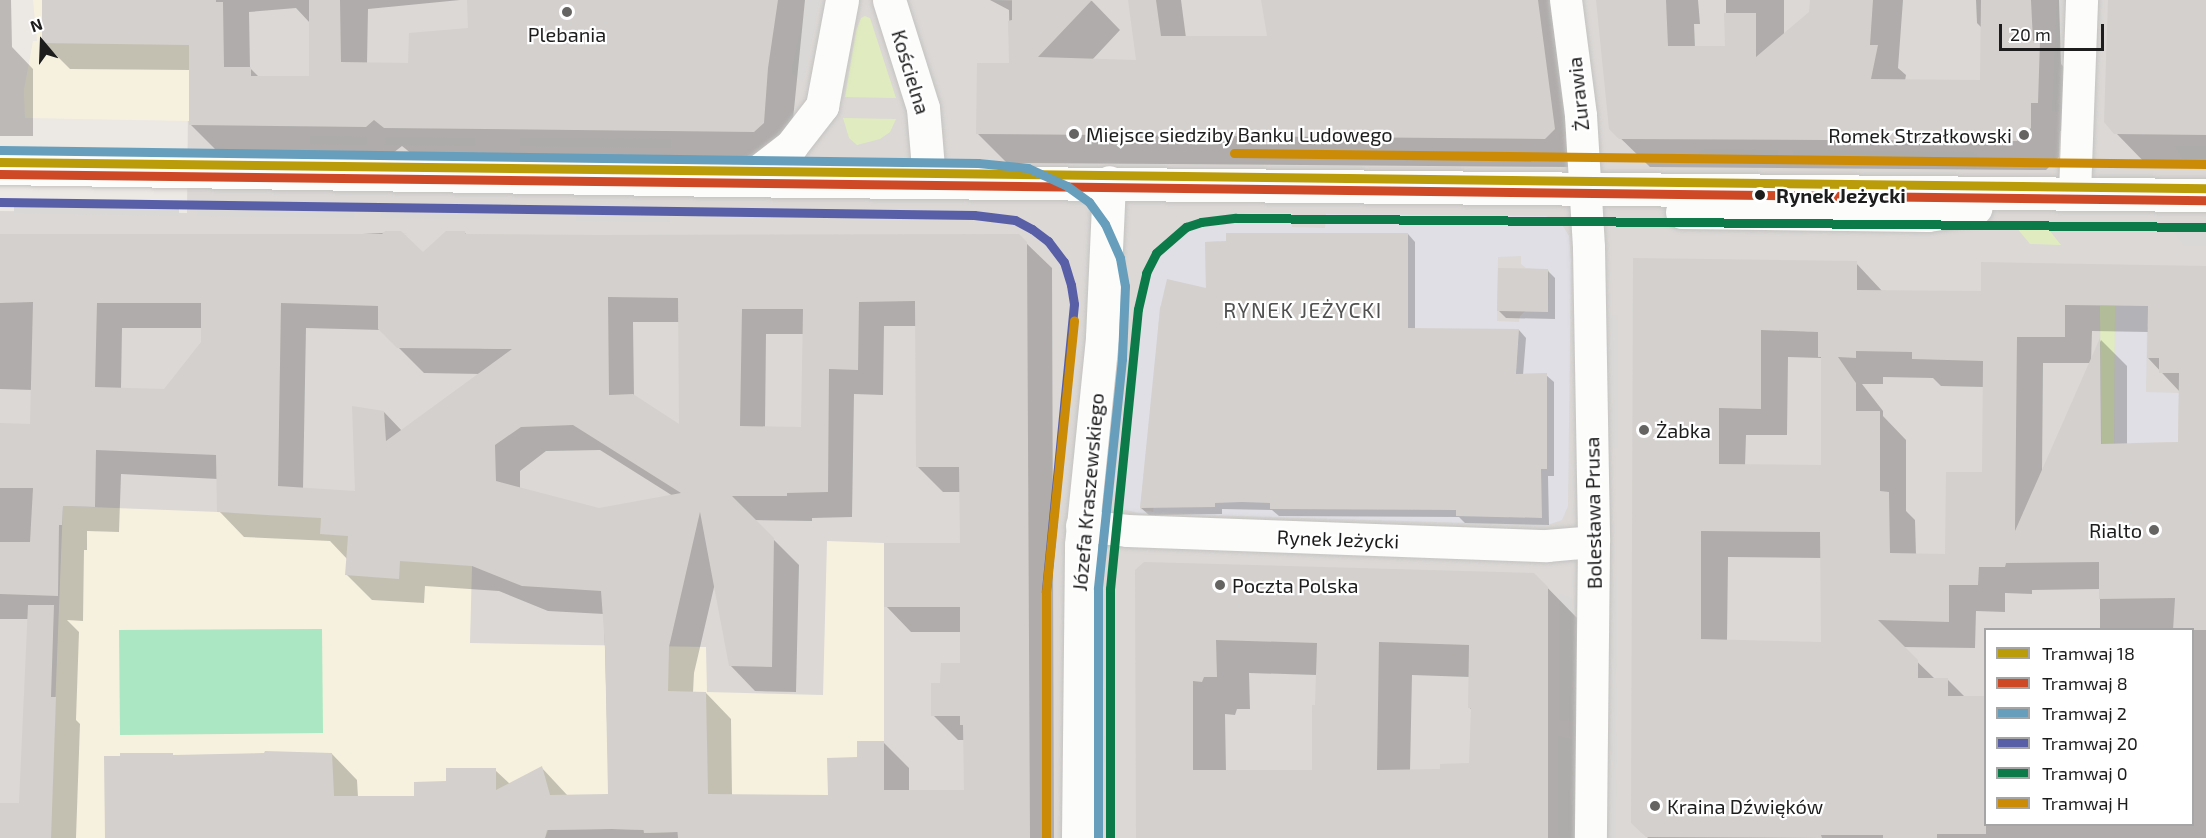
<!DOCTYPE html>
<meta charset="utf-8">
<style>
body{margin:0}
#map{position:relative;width:2206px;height:838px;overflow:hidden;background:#ece8e4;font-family:"Exo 2",sans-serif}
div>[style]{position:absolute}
.residential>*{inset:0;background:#dbd8d6}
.education>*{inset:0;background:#f6f1de}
.religious>*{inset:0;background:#dad8d6}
.grass>*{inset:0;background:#e0ecbf}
.pitch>*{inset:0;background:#abe7c2}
.plaza>*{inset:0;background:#dfdfe5}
.shadow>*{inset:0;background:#0003}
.building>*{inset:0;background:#d4d0cd}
.roads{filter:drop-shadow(0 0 2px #c4c3c1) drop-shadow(0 0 2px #c4c3c1)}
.minor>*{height:32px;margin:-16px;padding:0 16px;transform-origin:16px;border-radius:16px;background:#fcfcfb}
.tertiary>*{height:33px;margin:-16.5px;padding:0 16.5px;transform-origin:16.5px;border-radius:16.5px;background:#fcfcfb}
.tram-1>*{height:9px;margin:-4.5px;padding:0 4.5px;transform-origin:4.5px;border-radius:4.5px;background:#ba9b09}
.tram-2>*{height:9px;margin:-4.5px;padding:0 4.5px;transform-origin:4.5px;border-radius:4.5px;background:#ce4a27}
.tram-3>*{height:9px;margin:-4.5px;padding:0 4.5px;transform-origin:4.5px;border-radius:4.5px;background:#679ebb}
.tram-4>*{height:9px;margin:-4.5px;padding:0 4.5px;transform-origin:4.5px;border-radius:4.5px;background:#595fa7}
.tram-5>*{height:9px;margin:-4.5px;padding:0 4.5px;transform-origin:4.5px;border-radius:4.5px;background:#0d7b49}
.tram-6>*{height:9px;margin:-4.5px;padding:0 4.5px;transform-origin:4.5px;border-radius:4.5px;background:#cb8b06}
.dots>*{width:16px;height:16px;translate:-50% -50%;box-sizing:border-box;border:3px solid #fff;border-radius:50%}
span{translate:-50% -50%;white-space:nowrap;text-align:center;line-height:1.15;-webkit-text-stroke:4.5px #fff;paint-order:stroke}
.poi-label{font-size:20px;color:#1d1d1d}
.left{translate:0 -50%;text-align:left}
.right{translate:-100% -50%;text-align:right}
.street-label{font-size:20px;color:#1d1d1d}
.stop-label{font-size:20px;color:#1d1d1d;font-weight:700}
.neighbourhood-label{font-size:21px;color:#505050;letter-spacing:1.5px}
.legend{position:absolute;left:1984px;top:628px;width:210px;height:198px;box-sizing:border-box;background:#fff;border:2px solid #a5a5a5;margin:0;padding:8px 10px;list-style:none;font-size:18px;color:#1d1d1d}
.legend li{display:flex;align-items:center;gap:12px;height:30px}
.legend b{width:30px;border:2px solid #a5a5a5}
.north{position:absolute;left:12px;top:12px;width:60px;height:60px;-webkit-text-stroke:4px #fff;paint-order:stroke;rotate:341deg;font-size:16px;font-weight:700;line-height:24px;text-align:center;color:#1d1d1d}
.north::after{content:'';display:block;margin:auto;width:21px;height:27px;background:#1d1d1d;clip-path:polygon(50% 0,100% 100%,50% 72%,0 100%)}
.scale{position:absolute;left:1999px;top:24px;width:105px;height:27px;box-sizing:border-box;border:3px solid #1d1d1d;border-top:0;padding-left:8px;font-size:18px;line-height:21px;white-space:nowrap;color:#1d1d1d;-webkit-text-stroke:4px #fff;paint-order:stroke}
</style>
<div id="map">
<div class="residential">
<i style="clip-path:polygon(evenodd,189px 0,2206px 0,2206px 838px,0 838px,0 211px,187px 213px,189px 0,1986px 630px,2192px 630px,2192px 824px,1986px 824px,1986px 630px)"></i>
</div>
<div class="education">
<i style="clip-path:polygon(33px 0,189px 0,189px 121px,25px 118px,24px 90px,33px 41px,37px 41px)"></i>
<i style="clip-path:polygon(63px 506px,245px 513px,470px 526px,472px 566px,470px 643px,706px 647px,707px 692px,823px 695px,827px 541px,884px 543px,884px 838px,678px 838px,677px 832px,644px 833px,643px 830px,612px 829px,548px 830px,545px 838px,411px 838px,410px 796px,355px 796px,356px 838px,50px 838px)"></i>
</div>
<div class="religious">
<i style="clip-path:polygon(807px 0,820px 0,803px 83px,791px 72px)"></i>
<i style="clip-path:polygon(2057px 0,2067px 0,2062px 112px,2052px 111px)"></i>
<i style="clip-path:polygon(310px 136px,367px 137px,367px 145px,310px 144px)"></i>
<i style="clip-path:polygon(386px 137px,475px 138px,475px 146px,385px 145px)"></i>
<i style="clip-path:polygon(520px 138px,671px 139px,671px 148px,520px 146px)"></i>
<i style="clip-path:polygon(2174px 146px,2206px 146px,2206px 168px,2189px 168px)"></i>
<i style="clip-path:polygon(1703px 149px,1778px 150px,1778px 164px,1687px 163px)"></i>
<i style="clip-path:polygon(1793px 150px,1973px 152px,1990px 166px,1793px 164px)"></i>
<i style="clip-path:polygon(14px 203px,179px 206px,179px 216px,14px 213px)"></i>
<i style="clip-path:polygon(197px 206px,355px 208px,354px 218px,197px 216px)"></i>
<i style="clip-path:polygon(381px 209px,550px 210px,550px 220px,381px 218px)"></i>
<i style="clip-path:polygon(576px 211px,670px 212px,670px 222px,576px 221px)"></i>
<i style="clip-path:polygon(2166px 222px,2206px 222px,2206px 246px,2184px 246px)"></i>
<i style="clip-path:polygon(1609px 315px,1618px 315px,1618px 449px,1608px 448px)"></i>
<i style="clip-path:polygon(1169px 514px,1548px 525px,1547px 536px,1169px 527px)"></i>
<i style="clip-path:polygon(1604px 577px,1617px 578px,1616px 838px,1605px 838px)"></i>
<i style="clip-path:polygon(1559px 593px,1582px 602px,1582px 721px,1559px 720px)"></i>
<i style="clip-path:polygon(1104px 594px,1114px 595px,1115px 827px,1105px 827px)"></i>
<i style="clip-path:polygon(1558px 736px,1582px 742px,1579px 838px,1558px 836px)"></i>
</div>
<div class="grass">
<i style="clip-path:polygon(865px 16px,870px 18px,896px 98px,845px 97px,856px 31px,861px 18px)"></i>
<i style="clip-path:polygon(843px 118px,896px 119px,890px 132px,880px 139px,857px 145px,849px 138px)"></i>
<i style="clip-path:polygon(2011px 221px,2042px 221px,2061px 245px,2030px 244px)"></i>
<i style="clip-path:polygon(2100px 306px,2115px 306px,2114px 491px,2102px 492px)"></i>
</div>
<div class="pitch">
<i style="clip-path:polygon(322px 629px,323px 733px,120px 735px,119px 630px)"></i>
</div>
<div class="plaza">
<i style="clip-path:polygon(evenodd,1251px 213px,1292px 213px,1292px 227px,1325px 228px,1326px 214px,1546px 216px,1561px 223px,1569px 236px,1571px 260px,1568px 506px,1562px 520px,1548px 525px,1502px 524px,1138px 513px,1122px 509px,1114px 490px,1135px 309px,1145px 274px,1155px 258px,1180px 233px,1216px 217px,1251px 213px,1227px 233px,1281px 233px,1281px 259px,1227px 233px,1251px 213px,1307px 233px,1370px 233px,1370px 261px,1307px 233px,1251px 213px,1376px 233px,1408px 233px,1408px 261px,1376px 261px,1376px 233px,1251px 213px,1219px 241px,1206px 293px,1205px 242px,1219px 241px,1251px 213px,1521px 256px,1521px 264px,1526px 268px,1549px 270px,1548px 311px,1525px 311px,1520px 316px,1519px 322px,1497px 321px,1498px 257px,1521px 256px,1251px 213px,1160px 306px,1176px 307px,1156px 355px,1160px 306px,1251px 213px,1547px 373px,1547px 469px,1519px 469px,1519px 374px,1547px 373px,1251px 213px,1151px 407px,1164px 408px,1153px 512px,1140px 510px,1151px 407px,1251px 213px,1196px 482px,1264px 502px,1215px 502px,1215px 507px,1196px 507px,1196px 482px,1251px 213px,1270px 486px,1408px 509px,1270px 509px,1270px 486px,1251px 213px,1413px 487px,1489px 516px,1456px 516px,1456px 510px,1413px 510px,1413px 487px,1251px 213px,1508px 491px,1542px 518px,1509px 518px,1508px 491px)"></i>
<i style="clip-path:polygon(2115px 306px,2159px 306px,2147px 328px,2146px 392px,2179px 393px,2178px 442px,2132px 443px,2114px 491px)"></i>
</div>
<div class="shadow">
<i style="clip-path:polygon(0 0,11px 0,12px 47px,33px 69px,33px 136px,0 136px)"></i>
<i style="clip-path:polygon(evenodd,44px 0,460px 0,368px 9px,367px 64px,410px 64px,469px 30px,469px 0,805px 0,790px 149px,780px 158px,412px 154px,402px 146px,393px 153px,217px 151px,190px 124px,190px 70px,70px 69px,43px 42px,44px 0,296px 8px,310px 23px,311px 78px,259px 77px,250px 68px,249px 12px,296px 8px)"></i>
<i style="clip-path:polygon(990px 0,1092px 1px,1120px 30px,1092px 60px,1137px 61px,1129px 0,1181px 0,1186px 38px,1269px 38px,1263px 0,1562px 0,1574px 167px,1007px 163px,978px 134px,1010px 65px,1009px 10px)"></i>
<i style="clip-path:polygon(1608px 0,1698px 0,1700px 24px,1694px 24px,1695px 48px,1726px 47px,1726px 0,1784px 0,1784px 35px,1810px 13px,1811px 0,1903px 0,1898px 68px,1906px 75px,1905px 81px,1981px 81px,1982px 28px,1977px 23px,1976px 0,2059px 0,2061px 64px,2068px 71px,2067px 131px,2060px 131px,2059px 157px,2046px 170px,1650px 167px,1610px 128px)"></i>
<i style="clip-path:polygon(2108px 0,2206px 0,2206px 168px,2150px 168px,2116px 133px)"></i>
<i style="clip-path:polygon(evenodd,400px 232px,423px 254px,464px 232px,467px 235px,1026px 243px,1052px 268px,1054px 838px,107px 838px,172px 754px,175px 757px,332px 754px,357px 780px,358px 797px,415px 797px,448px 783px,495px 770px,510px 784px,542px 768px,568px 796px,609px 796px,604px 614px,548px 611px,499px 591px,425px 586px,424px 603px,372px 600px,347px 575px,348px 560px,330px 541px,244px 537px,219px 511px,218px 479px,121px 474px,119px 532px,87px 531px,87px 550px,84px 550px,83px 621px,67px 620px,79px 632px,76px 720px,80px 724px,76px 838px,0 838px,0 805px,20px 805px,29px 619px,0 619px,0 425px,32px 425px,33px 390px,0 389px,0 235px,325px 236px,400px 232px,633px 322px,680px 322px,681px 426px,634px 397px,633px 322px,400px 232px,884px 326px,917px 326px,917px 466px,943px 492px,961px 492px,961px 544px,886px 606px,911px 632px,961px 632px,962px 665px,942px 684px,933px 715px,958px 740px,965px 740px,965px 792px,909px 792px,909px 768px,884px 743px,859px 759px,830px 796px,732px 795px,731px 719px,706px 693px,693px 693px,694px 673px,715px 583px,730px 665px,755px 691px,796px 692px,799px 565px,754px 520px,812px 521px,812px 518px,852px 517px,854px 394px,883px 395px,884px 326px,400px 232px,122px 328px,202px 328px,202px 342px,165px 390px,121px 389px,122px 328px,400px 232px,306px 328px,381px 330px,424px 373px,481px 374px,402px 431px,384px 412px,356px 493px,303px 489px,306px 328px,400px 232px,766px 334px,804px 334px,803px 429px,765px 428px,766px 334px,400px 232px,600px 450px,673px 496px,599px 510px,520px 489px,520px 471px,546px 451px,600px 450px)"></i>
<i style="clip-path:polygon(1408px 234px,1415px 242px,1415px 330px,1519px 330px,1526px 338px,1523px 375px,1546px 375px,1554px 382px,1554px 476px,1548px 476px,1549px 525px,1465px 523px,1459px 517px,1279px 516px,1272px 510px,1222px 509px,1222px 514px,1149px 515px,1141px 508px,1208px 290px)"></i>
<i style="clip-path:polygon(evenodd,1635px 260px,1856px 263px,1883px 292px,1982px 293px,2206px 266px,2206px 838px,1648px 838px,1633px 822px,1635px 260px,2092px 331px,2149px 332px,2148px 358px,2180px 392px,2180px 443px,2127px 445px,2127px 366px,2101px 340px,2091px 362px,2092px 331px,1635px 260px,1788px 357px,1821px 358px,1823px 467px,1745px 466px,1746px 435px,1787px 435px,1788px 357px,1635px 260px,2043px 363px,2091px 363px,2042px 473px,2043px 363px,1635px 260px,1883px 377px,1933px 378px,1941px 386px,1984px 387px,1983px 474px,1947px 555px,1916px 555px,1915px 520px,1906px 511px,1906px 440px,1883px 416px,1883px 411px,1862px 384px,1883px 384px,1883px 377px,1635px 260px,1728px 557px,1822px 558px,1822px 643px,1727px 641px,1728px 557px,1635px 260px,2100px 589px,2100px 630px,2192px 630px,2192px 824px,1986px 824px,1966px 698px,1947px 679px,1935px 679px,1902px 647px,1975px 648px,1976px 611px,2005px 612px,2005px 593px,2032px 594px,2032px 590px,2100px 589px)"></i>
<i style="clip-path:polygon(1548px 271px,1555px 278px,1555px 319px,1506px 318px,1498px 310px)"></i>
<i style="clip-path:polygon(evenodd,1136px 571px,1534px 574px,1581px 622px,1580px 838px,1141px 838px,1136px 571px,1249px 673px,1317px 675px,1313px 771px,1226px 772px,1225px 714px,1235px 715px,1237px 709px,1250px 709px,1249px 673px,1136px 571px,1412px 675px,1470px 677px,1469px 707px,1472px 710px,1470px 764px,1441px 770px,1410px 771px,1412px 675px)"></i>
</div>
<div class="building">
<i style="clip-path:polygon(42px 0,216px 0,216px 2px,223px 2px,224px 67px,251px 67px,251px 76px,309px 76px,309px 0,340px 0,341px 62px,408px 63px,409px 33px,468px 28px,467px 0,778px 0,768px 68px,764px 123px,754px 132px,384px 128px,374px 120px,366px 127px,189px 125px,189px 45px,42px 43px)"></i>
<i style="clip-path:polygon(1012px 0,1092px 0,1038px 57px,1136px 60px,1128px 0,1156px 0,1161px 36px,1267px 36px,1261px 0,1538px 0,1555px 129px,1545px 139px,976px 134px,977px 63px,1009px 63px,1008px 21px,1012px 20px)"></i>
<i style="clip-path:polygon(1596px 0,1666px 0,1668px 46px,1725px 46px,1724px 13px,1756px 13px,1756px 57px,1809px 12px,1810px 0,1873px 0,1870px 45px,1878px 45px,1871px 79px,1980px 80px,1981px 0,2031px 0,2033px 41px,2040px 41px,2038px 103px,2031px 103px,2031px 128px,2017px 141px,1619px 139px,1609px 129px)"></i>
<i style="clip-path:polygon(2108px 0,2206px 0,2206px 135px,2114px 134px,2104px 122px)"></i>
<i style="clip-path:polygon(evenodd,385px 231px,401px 231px,423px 252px,446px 231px,465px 231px,465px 234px,601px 235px,1019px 234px,1027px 242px,1030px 838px,678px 838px,678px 832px,644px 833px,644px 830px,612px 829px,547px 830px,545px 838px,105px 838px,104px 756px,120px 756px,120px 753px,173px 753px,173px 755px,264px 753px,265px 751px,332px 753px,334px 796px,414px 796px,414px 782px,446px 781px,446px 768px,496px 768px,496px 790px,542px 766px,550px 795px,608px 794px,605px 646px,601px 591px,522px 586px,472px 566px,400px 561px,399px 579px,345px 575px,348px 536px,320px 534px,321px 518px,217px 512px,216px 455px,96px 450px,95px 507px,63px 506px,62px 525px,59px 525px,58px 596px,0 594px,0 542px,30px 542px,33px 488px,0 488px,0 423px,30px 424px,33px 302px,0 303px,0 234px,382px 234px,385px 231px,608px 297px,678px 298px,679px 424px,633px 394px,609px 395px,608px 297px,385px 231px,915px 301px,916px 467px,959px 467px,960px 543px,884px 543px,884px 607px,960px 607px,960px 663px,941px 663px,940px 683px,931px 683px,931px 716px,960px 716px,960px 725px,963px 725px,964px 790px,884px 790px,884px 741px,857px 741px,857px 757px,827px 758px,828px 795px,708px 794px,706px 692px,668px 691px,669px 647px,700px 512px,729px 666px,772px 667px,774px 538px,732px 496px,787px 496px,787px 493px,828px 492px,829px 369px,858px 370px,859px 302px,915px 301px,385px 231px,97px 303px,201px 303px,201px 342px,164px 389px,95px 387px,97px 303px,385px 231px,281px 303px,378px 306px,378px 329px,397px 348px,512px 349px,386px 441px,384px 411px,352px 406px,355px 491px,278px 486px,281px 303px,385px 231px,742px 309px,803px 309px,801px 427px,740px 426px,742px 309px,385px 231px,573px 425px,681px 493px,599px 508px,496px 481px,495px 445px,521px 427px,573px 425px)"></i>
<i style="clip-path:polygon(1226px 233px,1408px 233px,1408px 328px,1519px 329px,1516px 374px,1547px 373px,1547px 469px,1541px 469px,1542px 518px,1456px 516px,1456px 510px,1270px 509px,1270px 503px,1242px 502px,1215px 503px,1215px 507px,1140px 508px,1160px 309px,1167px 279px,1206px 288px,1205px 242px,1226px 241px)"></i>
<i style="clip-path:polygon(evenodd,1633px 258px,1857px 261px,1857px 290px,1981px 291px,1981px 262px,2206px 266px,2206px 630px,2173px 630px,2175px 598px,2099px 599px,2099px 562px,2006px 563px,2005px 567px,1979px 567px,1978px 585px,1949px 585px,1949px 622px,1878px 620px,1918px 660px,1918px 678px,1948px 678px,1948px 696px,1986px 696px,1986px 834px,1937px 834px,1937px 838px,1883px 838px,1883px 835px,1821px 835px,1822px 838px,1646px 837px,1631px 823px,1633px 258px,2065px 305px,2148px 306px,2147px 358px,2159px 358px,2159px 373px,2179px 373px,2178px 442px,2101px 444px,2100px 338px,2015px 531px,2017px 337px,2065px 337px,2065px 305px,1633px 258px,1761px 330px,1818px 332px,1818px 357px,1821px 357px,1821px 465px,1719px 464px,1719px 408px,1761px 409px,1761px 330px,1633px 258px,1856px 351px,1912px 352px,1912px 359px,1983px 361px,1982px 472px,1946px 472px,1945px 554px,1890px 553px,1889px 492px,1880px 491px,1880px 411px,1856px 411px,1856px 383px,1838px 357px,1856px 358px,1856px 351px,1633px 258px,1701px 531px,1820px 532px,1821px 642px,1701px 639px,1701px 531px)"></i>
<i style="clip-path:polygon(1498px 268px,1548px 269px,1548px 312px,1497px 311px)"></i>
<i style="clip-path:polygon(evenodd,1144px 562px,1534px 573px,1548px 587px,1548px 838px,1136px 838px,1135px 570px,1144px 562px,1216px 640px,1317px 643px,1315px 705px,1312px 705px,1312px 770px,1193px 770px,1193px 681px,1202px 682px,1204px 677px,1217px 677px,1216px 640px,1144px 562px,1379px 642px,1469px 645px,1468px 708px,1471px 708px,1469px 763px,1440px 764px,1440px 769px,1377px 770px,1379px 642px)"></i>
<i style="clip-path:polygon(28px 605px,54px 605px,51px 697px,56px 697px,51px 838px,0 838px,0 803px,19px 803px)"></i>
</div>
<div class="roads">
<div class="minor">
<i style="left:1566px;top:0;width:117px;rotate:82.6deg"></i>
<i style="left:1581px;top:116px;width:132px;rotate:86.5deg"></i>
<i style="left:1589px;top:248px;width:294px;rotate:89deg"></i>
<i style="left:1594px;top:542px;width:296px;rotate:90.6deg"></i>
<i style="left:2075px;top:193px;width:193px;rotate:-87.9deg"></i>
<i style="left:1082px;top:526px;width:46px;rotate:6.2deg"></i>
<i style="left:1128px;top:531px;width:419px;rotate:2.1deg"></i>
<i style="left:1547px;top:546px;width:47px;rotate:-4.9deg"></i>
</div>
<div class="tertiary">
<i style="left:889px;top:0;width:113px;rotate:72.5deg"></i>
<i style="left:923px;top:108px;width:72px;rotate:85.2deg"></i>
<i style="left:0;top:168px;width:721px;rotate:0.95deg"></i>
<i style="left:721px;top:180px;width:1485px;rotate:0.58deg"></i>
<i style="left:747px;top:180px;width:56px;rotate:-37.7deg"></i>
<i style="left:791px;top:146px;width:51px;rotate:-52.2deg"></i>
<i style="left:822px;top:106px;width:108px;rotate:-79.3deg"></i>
<i style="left:1682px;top:212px;width:246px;rotate:0.7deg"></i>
<i style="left:1928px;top:215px;width:48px;rotate:-8.5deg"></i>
<i style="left:1078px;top:838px;width:293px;rotate:-89.4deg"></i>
<i style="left:1081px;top:545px;width:209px;rotate:-84.2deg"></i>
<i style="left:1102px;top:337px;width:155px;rotate:-87.4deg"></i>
</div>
</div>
<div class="tram-1">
<i style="left:0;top:162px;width:2206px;rotate:0.68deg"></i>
</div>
<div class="tram-2">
<i style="left:0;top:174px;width:2206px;rotate:0.68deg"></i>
</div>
<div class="tram-3">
<i style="left:0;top:150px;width:978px;rotate:0.76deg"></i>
<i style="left:978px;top:163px;width:50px;rotate:5.7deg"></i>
<i style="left:1028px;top:168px;width:43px;rotate:24.8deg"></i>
<i style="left:1067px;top:186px;width:27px;rotate:36deg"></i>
<i style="left:1089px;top:202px;width:27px;rotate:54deg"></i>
<i style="left:1105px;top:224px;width:37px;rotate:66deg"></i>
<i style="left:1120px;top:258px;width:28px;rotate:80deg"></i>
<i style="left:1125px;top:286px;width:73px;rotate:92.4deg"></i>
<i style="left:1122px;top:359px;width:231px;rotate:96deg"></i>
<i style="left:1098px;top:589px;width:249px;rotate:90deg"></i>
</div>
<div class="tram-4">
<i style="left:0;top:202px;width:974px;rotate:0.76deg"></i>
<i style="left:974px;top:215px;width:41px;rotate:7deg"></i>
<i style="left:1015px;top:220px;width:19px;rotate:28deg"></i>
<i style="left:1032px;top:229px;width:20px;rotate:37deg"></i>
<i style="left:1048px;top:241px;width:26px;rotate:53deg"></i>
<i style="left:1064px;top:262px;width:24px;rotate:73deg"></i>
<i style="left:1071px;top:285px;width:19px;rotate:81deg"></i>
<i style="left:1074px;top:304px;width:289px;rotate:95.6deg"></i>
<i style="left:1046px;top:592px;width:246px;rotate:90deg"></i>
</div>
<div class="tram-5">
<i style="left:1110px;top:838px;width:249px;rotate:-90deg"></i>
<i style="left:1110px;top:589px;width:281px;rotate:-84.3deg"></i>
<i style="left:1138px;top:309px;width:37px;rotate:-77deg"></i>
<i style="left:1146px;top:273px;width:22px;rotate:-63deg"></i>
<i style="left:1156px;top:253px;width:40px;rotate:-41deg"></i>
<i style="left:1186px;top:227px;width:16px;rotate:-18deg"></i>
<i style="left:1201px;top:222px;width:35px;rotate:-7deg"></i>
<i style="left:1236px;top:218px;width:970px;rotate:0.53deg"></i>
</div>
<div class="tram-6">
<i style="left:1234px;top:153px;width:972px;rotate:0.65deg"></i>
<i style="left:1046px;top:838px;width:246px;rotate:-90deg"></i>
<i style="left:1046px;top:592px;width:273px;rotate:-84.1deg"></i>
</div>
<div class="dots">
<i style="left:567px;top:12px;background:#656463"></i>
<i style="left:1074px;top:134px;background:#656463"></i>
<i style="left:2024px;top:135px;background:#656463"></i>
<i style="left:1760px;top:195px;background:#1d1d1d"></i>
<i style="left:1644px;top:430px;background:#656463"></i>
<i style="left:2154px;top:530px;background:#656463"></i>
<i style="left:1220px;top:585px;background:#656463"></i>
<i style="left:1655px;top:806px;background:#656463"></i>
</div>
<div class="poi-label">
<span style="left:567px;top:34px">Plebania</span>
<span class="left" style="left:1086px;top:134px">Miejsce siedziby Banku Ludowego</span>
<span class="right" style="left:2012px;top:135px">Romek Strzałkowski</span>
<span class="left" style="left:1656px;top:430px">Żabka</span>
<span class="right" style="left:2142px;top:530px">Rialto</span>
<span class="left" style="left:1232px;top:585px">Poczta Polska</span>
<span class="left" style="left:1667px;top:806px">Kraina Dźwięków</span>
</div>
<div class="street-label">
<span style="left:911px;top:72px;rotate:73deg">Kościelna</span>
<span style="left:1578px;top:94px;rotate:-96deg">Żurawia</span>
<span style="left:1088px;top:492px;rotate:-85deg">Józefa Kraszewskiego</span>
<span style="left:1593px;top:513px;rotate:-91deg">Bolesława Prusa</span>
<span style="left:1338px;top:539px;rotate:2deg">Rynek Jeżycki</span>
</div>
<div class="stop-label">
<span class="left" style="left:1776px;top:195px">Rynek Jeżycki</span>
</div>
<div class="neighbourhood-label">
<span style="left:1303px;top:310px">RYNEK JEŻYCKI</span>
</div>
<ul class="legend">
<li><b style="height:8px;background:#ba9b09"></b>Tramwaj 18</li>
<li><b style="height:8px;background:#ce4a27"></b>Tramwaj 8</li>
<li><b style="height:8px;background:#679ebb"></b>Tramwaj 2</li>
<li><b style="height:8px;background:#595fa7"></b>Tramwaj 20</li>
<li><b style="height:8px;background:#0d7b49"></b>Tramwaj 0</li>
<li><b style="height:8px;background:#cb8b06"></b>Tramwaj H</li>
</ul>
<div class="north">N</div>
<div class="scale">20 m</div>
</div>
